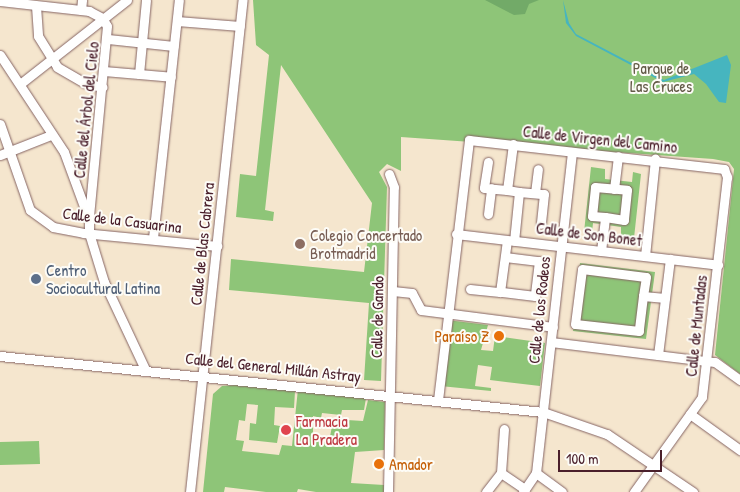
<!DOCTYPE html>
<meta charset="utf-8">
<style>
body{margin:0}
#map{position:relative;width:740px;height:492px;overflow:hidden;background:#f5e6ce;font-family:"Patrick Hand",sans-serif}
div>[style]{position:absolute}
.green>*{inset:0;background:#8ec578}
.forest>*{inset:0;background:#72aa68}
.water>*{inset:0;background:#46b5bf}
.roads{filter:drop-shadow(0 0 1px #866564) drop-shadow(0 0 1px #866564)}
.minor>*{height:9px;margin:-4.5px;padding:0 4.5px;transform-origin:4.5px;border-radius:4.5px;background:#fff}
.dots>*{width:14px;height:14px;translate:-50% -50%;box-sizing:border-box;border:2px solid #fdfcf7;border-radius:50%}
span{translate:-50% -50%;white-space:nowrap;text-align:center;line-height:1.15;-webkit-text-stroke:4px #fdfcf7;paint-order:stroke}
.park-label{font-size:16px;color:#625946}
.street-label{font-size:16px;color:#4a1f2b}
.education-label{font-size:16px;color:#785e54}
.left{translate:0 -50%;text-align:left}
.service-label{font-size:16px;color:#4e5e75}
.food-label{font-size:16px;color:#c56008}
.right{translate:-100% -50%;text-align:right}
.health-label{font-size:16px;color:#be3a42}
.scale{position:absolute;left:558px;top:450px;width:104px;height:22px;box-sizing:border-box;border:2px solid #4a1f2b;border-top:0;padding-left:6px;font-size:15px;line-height:18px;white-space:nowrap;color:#4a1f2b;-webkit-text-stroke:4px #fdfcf7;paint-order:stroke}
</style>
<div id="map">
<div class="green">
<i style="clip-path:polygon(253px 0,740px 0,740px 374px,715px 355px,734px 169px,729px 162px,713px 159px,401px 137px,401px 171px,387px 164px,379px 172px,387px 187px,381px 381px,364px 380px,369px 303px,229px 290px,231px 259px,364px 272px,372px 203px,281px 65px,265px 210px,274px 212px,273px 221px,236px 217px,240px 174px,256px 176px,269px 55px,256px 45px)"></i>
<i style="clip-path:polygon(591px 167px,605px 169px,605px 179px,632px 182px,633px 172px,641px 174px,634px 238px,621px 236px,621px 227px,593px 223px,592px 233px,584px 232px)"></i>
<i style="clip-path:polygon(580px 263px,655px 272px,646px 339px,573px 331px)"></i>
<i style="clip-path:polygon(447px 320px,488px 325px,481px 350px,493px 351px,495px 336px,545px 343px,540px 386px,490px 380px,492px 367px,478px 365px,475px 386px,491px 388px,491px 391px,440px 386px)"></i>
<i style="clip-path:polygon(235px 385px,295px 391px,294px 408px,275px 407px,274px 425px,280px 426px,277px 443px,249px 440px,250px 423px,256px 424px,258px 405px,247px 404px,245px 421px,239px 420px,236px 440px,244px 441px,242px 451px,279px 455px,282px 445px,292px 446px,298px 389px,366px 398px,364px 410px,342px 410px,341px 415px,322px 413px,321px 418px,313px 416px,313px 441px,329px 442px,332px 426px,346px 426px,347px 420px,363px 421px,368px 400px,385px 402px,384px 450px,355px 452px,351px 483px,384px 485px,384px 492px,316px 492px,298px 489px,297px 492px,266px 492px,225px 487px,224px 492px,203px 492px,213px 394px,222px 386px)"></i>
<i style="clip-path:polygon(39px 441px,40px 464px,0 465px,0 442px)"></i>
</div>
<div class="forest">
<i style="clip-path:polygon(485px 0,539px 0,529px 4px,525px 14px,514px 15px)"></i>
</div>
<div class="water">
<i style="clip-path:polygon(563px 0,569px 23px,576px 34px,664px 80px,727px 55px,731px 65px,726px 103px,719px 102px,706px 84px,694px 74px,663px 82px,576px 36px,566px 23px)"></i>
</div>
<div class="roads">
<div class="minor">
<i style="left:0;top:1px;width:90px;rotate:6.4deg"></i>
<i style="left:89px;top:11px;width:15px;rotate:28deg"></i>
<i style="left:102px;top:18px;width:9px;rotate:58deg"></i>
<i style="left:107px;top:26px;width:193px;rotate:95.4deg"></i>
<i style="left:36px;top:6px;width:30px;rotate:86deg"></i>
<i style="left:38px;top:36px;width:36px;rotate:58deg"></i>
<i style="left:57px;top:67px;width:32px;rotate:30deg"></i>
<i style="left:85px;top:83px;width:18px;rotate:13deg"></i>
<i style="left:81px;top:10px;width:10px;rotate:-84deg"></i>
<i style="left:177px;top:21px;width:63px;rotate:4.5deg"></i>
<i style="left:108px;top:39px;width:66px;rotate:6.1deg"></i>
<i style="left:0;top:55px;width:116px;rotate:56.6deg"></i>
<i style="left:64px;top:152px;width:72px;rotate:69.8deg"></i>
<i style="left:89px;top:220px;width:13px;rotate:90deg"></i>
<i style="left:89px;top:233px;width:51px;rotate:73deg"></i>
<i style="left:104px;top:282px;width:96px;rotate:64.8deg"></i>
<i style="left:104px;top:71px;width:35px;rotate:5deg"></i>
<i style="left:139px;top:74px;width:74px;rotate:-84.6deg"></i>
<i style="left:139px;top:74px;width:32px;rotate:5deg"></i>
<i style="left:20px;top:84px;width:136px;rotate:-38.1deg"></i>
<i style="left:0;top:124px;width:91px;rotate:70.8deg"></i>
<i style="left:30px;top:210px;width:29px;rotate:36deg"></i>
<i style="left:53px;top:227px;width:31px;rotate:11deg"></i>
<i style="left:83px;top:233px;width:135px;rotate:5.5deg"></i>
<i style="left:513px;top:144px;width:46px;rotate:97.4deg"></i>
<i style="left:507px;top:190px;width:12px;rotate:9deg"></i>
<i style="left:519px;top:192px;width:49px;rotate:95.8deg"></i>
<i style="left:0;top:155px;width:55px;rotate:-21.4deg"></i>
<i style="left:488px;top:162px;width:26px;rotate:99deg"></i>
<i style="left:484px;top:188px;width:23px;rotate:5deg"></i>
<i style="left:614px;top:189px;width:33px;rotate:-83deg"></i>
<i style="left:519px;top:192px;width:25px;rotate:5deg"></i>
<i style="left:544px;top:194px;width:30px;rotate:96deg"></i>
<i style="left:535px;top:193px;width:24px;rotate:-83deg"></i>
<i style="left:488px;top:214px;width:26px;rotate:-83deg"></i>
<i style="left:456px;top:234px;width:264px;rotate:6.7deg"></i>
<i style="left:153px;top:238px;width:239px;rotate:-83.8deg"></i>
<i style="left:601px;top:251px;width:34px;rotate:-83deg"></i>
<i style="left:605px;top:217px;width:13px;rotate:-176deg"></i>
<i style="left:592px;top:216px;width:29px;rotate:-84deg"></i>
<i style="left:595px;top:187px;width:32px;rotate:5deg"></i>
<i style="left:627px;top:190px;width:30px;rotate:96deg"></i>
<i style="left:624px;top:220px;width:19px;rotate:-171deg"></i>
<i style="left:645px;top:256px;width:98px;rotate:-84.1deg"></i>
<i style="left:505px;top:257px;width:34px;rotate:7deg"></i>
<i style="left:539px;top:261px;width:35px;rotate:97deg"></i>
<i style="left:535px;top:296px;width:35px;rotate:-173deg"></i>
<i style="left:500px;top:292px;width:52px;rotate:-82.3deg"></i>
<i style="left:470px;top:289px;width:30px;rotate:6deg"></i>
<i style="left:393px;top:291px;width:19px;rotate:6deg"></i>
<i style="left:412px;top:293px;width:19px;rotate:62deg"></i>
<i style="left:421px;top:310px;width:133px;rotate:7.3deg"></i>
<i style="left:643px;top:296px;width:35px;rotate:97deg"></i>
<i style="left:639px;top:331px;width:64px;rotate:-173.8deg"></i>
<i style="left:575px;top:324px;width:55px;rotate:-82.7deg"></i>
<i style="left:582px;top:269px;width:64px;rotate:7.1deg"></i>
<i style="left:646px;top:277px;width:19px;rotate:99deg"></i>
<i style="left:643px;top:296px;width:22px;rotate:5deg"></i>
<i style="left:551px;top:342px;width:165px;rotate:7deg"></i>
<i style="left:715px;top:362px;width:31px;rotate:36deg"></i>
<i style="left:658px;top:355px;width:97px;rotate:-82.9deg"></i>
<i style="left:0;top:356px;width:546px;rotate:5.89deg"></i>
<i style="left:543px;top:412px;width:68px;rotate:19deg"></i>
<i style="left:607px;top:434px;width:104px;rotate:34deg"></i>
<i style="left:438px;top:400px;width:262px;rotate:-83.2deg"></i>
<i style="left:469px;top:140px;width:257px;rotate:6.5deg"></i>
<i style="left:724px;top:169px;width:9px;rotate:69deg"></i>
<i style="left:727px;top:177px;width:221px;rotate:96.5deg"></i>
<i style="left:702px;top:397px;width:117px;rotate:125.6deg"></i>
<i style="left:690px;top:414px;width:62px;rotate:35.8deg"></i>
<i style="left:501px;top:473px;width:44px;rotate:-86.1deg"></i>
<i style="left:536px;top:473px;width:32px;rotate:36deg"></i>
<i style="left:190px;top:492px;width:495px;rotate:-83.9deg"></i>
<i style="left:388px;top:492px;width:305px;rotate:-88.9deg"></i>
<i style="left:394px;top:187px;width:14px;rotate:-111deg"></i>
<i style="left:486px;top:492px;width:24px;rotate:-52deg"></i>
<i style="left:501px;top:473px;width:29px;rotate:34deg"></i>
<i style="left:523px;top:492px;width:23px;rotate:-56deg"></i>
<i style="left:536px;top:473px;width:323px;rotate:-83.6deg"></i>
</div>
</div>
<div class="dots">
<i style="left:300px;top:244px;background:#8d6e63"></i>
<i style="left:36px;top:279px;background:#5c6f8a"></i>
<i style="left:499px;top:336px;background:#e8710a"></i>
<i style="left:286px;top:430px;background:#e0444e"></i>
<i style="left:379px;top:464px;background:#e8710a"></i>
</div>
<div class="park-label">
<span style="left:661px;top:77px">Parque de<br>Las Cruces</span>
</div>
<div class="street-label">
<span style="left:86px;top:110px;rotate:-84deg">Calle del Árbol del Cielo</span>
<span style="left:600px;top:139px;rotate:6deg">Calle de Virgen del Camino</span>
<span style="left:122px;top:220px;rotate:7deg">Calle de la Casuarina</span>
<span style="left:589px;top:234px;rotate:7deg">Calle de Son Bonet</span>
<span style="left:202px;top:244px;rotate:-84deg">Calle de Blas Cabrera</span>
<span style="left:539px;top:310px;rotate:-84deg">Calle de los Rodeos</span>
<span style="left:377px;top:317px;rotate:-89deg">Calle de Gando</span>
<span style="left:696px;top:326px;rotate:-84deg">Calle de Muntadas</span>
<span style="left:273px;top:367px;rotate:6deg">Calle del General Millán Astray</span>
</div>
<div class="education-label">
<span class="left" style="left:310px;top:244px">Colegio Concertado<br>Brotmadrid</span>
</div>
<div class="service-label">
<span class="left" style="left:46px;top:279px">Centro<br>Sociocultural Latina</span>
</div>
<div class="food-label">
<span class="right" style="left:489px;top:336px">Paraíso Z</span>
<span class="left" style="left:389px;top:464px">Amador</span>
</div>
<div class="health-label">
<span class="left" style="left:296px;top:430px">Farmacia<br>La Pradera</span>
</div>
<div class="scale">100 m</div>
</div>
